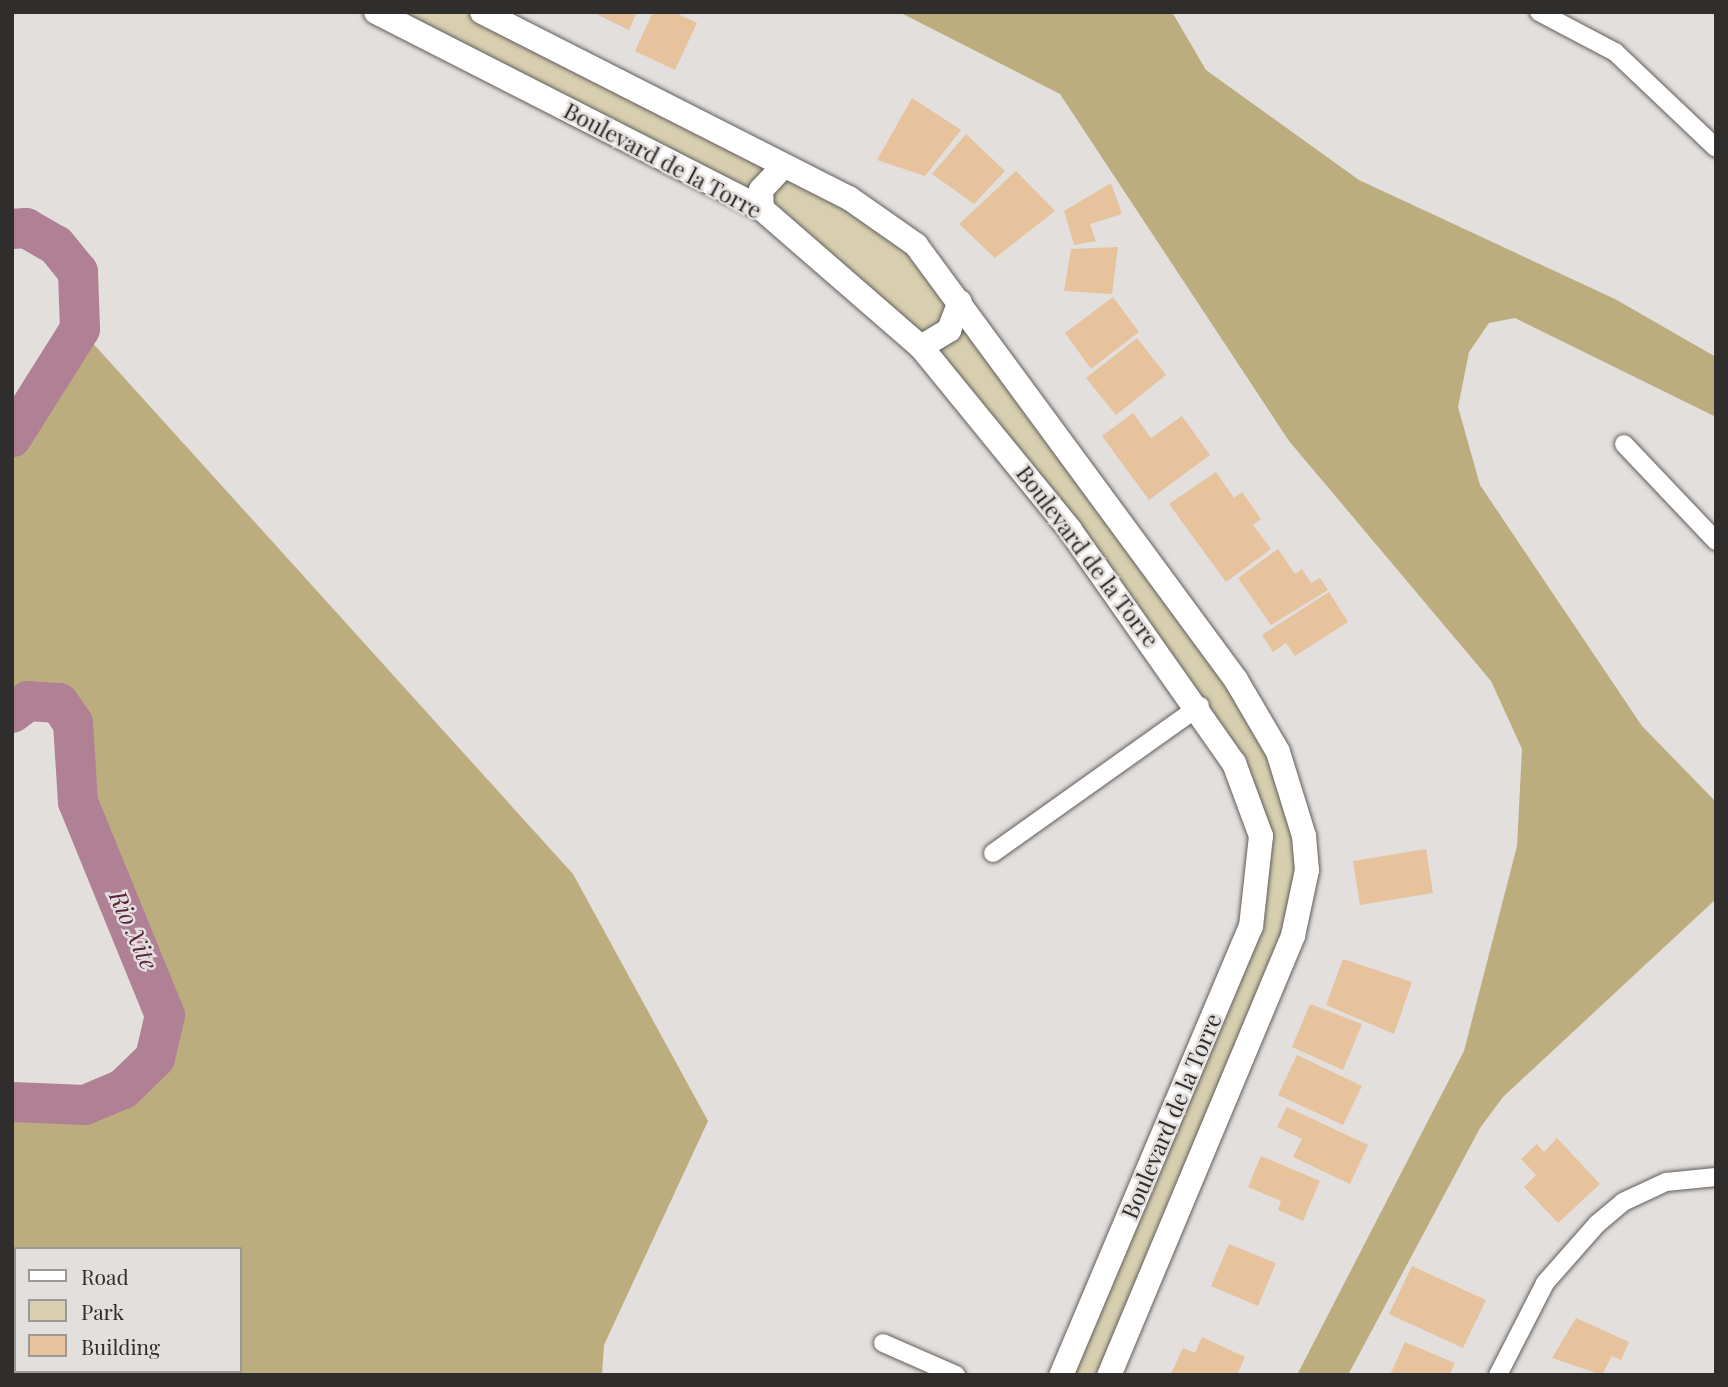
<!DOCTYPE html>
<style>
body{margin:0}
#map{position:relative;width:1728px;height:1387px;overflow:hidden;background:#e3dfdd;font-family:"Playfair Display",serif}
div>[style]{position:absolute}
.green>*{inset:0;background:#d8cfb0}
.forest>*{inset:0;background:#bcad7f}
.river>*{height:40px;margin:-20px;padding:0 20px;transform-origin:20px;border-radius:20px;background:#b08095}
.building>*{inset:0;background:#e6c29d}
.roads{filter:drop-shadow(0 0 2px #615e5c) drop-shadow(0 0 2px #615e5c)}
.street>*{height:18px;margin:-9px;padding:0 9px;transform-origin:9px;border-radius:9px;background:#fff}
.secondary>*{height:24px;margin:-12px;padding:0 12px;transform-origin:12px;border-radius:12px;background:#fff}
span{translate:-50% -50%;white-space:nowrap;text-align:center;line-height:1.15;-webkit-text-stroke:5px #e3dfdd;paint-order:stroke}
.street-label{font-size:23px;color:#302e2d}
.water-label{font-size:24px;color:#5c203f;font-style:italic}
.frame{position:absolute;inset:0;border:14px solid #302e2d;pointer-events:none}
.legend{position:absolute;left:14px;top:1247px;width:228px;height:126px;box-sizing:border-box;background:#e3dfdd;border:2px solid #9b9897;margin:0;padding:9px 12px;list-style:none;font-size:21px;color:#302e2d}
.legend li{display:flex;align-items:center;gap:14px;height:35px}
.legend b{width:35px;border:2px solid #9b9897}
</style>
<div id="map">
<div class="green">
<i style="clip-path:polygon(376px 12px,482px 12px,883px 219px,1262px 719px,1307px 870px,1109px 1375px,1061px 1375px,1251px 926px,1253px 804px,977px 409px,762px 209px)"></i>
</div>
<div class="forest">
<i style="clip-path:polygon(899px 12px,1172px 12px,1206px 70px,1359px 180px,1615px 299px,1716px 357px,1716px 417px,1515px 318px,1489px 323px,1469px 352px,1458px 407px,1480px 485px,1642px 726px,1716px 802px,1716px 899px,1503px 1097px,1480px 1128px,1348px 1375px,1297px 1375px,1464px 1051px,1517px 846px,1522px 749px,1491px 681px,1289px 441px,1060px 94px)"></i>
<i style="clip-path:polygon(evenodd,80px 329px,573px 874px,708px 1121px,604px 1345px,602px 1375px,12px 1375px,12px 1102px,85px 1105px,123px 1089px,155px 1058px,165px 1015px,78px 802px,73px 723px,59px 703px,28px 701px,12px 713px,12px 437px,80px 329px,16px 1249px,240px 1249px,240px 1371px,16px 1371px,16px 1249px)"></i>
</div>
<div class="river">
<i style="left:12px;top:229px;width:14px;rotate:-4deg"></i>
<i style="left:26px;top:228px;width:34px;rotate:30deg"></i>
<i style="left:56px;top:245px;width:35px;rotate:51deg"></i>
<i style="left:78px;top:272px;width:57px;rotate:88deg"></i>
<i style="left:80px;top:329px;width:128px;rotate:122.2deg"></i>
<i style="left:12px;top:713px;width:20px;rotate:-37deg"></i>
<i style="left:28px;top:701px;width:31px;rotate:4deg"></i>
<i style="left:59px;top:703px;width:24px;rotate:55deg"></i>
<i style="left:73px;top:723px;width:79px;rotate:86.4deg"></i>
<i style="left:78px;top:802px;width:230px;rotate:67.8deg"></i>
<i style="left:165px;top:1015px;width:44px;rotate:103.1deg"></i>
<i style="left:155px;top:1058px;width:45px;rotate:135.9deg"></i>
<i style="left:123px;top:1089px;width:41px;rotate:157.2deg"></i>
<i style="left:85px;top:1105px;width:73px;rotate:-177.6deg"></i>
</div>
<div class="building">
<i style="clip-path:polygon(592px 12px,637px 12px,629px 30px)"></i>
<i style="clip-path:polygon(653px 12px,674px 12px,697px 23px,675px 70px,635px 51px)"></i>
<i style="clip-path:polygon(912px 98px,961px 130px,925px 176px,877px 160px)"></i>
<i style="clip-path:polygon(966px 134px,1005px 171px,974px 204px,932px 174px)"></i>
<i style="clip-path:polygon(1016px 171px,1055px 211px,995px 258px,959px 224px)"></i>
<i style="clip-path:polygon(1111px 183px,1122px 214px,1090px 224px,1096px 241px,1074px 245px,1064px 211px)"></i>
<i style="clip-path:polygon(1118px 247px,1112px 294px,1064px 291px,1071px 249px)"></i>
<i style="clip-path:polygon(1113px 297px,1139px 332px,1091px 369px,1065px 333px)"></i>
<i style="clip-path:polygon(1137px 338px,1166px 375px,1116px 415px,1086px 378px)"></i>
<i style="clip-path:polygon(1133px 413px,1151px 438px,1182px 416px,1210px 455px,1149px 500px,1102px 436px)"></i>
<i style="clip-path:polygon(1216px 472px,1234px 498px,1242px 492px,1261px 519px,1253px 525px,1271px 549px,1226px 582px,1169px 504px)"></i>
<i style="clip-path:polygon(1278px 549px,1295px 574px,1302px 569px,1311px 583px,1320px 578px,1328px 590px,1271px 625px,1238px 578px)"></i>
<i style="clip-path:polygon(1329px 592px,1348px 622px,1295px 656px,1286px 643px,1273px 652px,1262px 635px)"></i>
<i style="clip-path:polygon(1426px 849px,1433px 893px,1360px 905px,1353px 861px)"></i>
<i style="clip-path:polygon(1343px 959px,1412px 982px,1394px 1034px,1326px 1005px)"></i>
<i style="clip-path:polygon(1310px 1004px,1362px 1024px,1343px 1070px,1292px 1047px)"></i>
<i style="clip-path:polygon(1297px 1055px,1362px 1086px,1343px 1125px,1278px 1095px)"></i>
<i style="clip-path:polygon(1287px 1107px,1368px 1145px,1350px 1184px,1293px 1157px,1302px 1139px,1277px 1127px)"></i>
<i style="clip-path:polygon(1557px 1138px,1600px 1184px,1558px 1223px,1524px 1187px,1536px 1175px,1521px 1159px,1537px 1144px,1544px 1152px)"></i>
<i style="clip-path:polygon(1261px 1156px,1320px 1181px,1303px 1221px,1278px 1210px,1281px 1201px,1248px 1187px)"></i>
<i style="clip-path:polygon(1229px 1244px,1276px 1263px,1258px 1306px,1211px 1286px)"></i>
<i style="clip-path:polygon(1412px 1266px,1486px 1300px,1463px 1348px,1389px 1314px)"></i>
<i style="clip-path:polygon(1576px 1318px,1629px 1342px,1621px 1360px,1612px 1356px,1602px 1375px,1552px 1358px)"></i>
<i style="clip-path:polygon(1202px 1337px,1245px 1357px,1237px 1375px,1171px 1374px,1183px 1348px,1195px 1353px)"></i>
<i style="clip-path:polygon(1405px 1342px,1455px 1363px,1449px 1375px,1390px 1375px)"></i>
</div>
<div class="roads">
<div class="street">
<i style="left:1539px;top:12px;width:86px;rotate:27.8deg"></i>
<i style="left:1615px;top:52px;width:139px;rotate:43.5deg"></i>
<i style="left:1624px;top:444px;width:134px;rotate:46.5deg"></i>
<i style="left:993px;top:853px;width:254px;rotate:-35.4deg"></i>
<i style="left:883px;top:1343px;width:80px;rotate:23.7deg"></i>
<i style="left:1498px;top:1375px;width:103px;rotate:-62.9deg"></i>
<i style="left:1545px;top:1283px;width:79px;rotate:-48.6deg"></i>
<i style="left:1597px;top:1224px;width:34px;rotate:-40deg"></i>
<i style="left:1623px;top:1202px;width:47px;rotate:-24.9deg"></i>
<i style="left:1666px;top:1182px;width:50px;rotate:-5.7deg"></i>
</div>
<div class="secondary">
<i style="left:376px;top:12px;width:433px;rotate:27deg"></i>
<i style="left:762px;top:209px;width:211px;rotate:41deg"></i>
<i style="left:921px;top:347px;width:236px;rotate:50.8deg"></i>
<i style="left:1070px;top:530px;width:285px;rotate:54.9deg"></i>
<i style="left:1234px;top:763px;width:78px;rotate:69.7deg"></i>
<i style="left:1261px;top:836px;width:91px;rotate:96.3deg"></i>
<i style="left:1251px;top:926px;width:488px;rotate:112.9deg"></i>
<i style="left:482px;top:12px;width:411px;rotate:26.9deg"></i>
<i style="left:849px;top:198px;width:82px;rotate:35deg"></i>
<i style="left:916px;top:245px;width:540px;rotate:53.66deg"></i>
<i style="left:1236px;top:680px;width:83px;rotate:59.7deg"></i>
<i style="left:1278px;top:752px;width:88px;rotate:72.8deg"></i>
<i style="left:1304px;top:836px;width:34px;rotate:85deg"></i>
<i style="left:1307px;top:870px;width:67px;rotate:102deg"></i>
<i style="left:1293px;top:936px;width:476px;rotate:112.7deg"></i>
<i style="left:762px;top:209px;width:19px;rotate:-93deg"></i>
<i style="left:761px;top:190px;width:33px;rotate:-47deg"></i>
<i style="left:921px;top:347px;width:33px;rotate:-31deg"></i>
<i style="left:949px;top:330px;width:30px;rotate:-69deg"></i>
</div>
</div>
<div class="street-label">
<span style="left:663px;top:160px;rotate:28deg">Boulevard de la Torre</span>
<span style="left:1088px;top:556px;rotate:53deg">Boulevard de la Torre</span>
<span style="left:1171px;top:1116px;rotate:-67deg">Boulevard de la Torre</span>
</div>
<div class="water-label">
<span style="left:134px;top:930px;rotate:66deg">Rio Xite</span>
</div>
<div class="frame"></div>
<ul class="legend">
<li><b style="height:9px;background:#fff"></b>Road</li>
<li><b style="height:19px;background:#d8cfb0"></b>Park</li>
<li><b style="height:19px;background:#e6c29d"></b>Building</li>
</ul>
</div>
